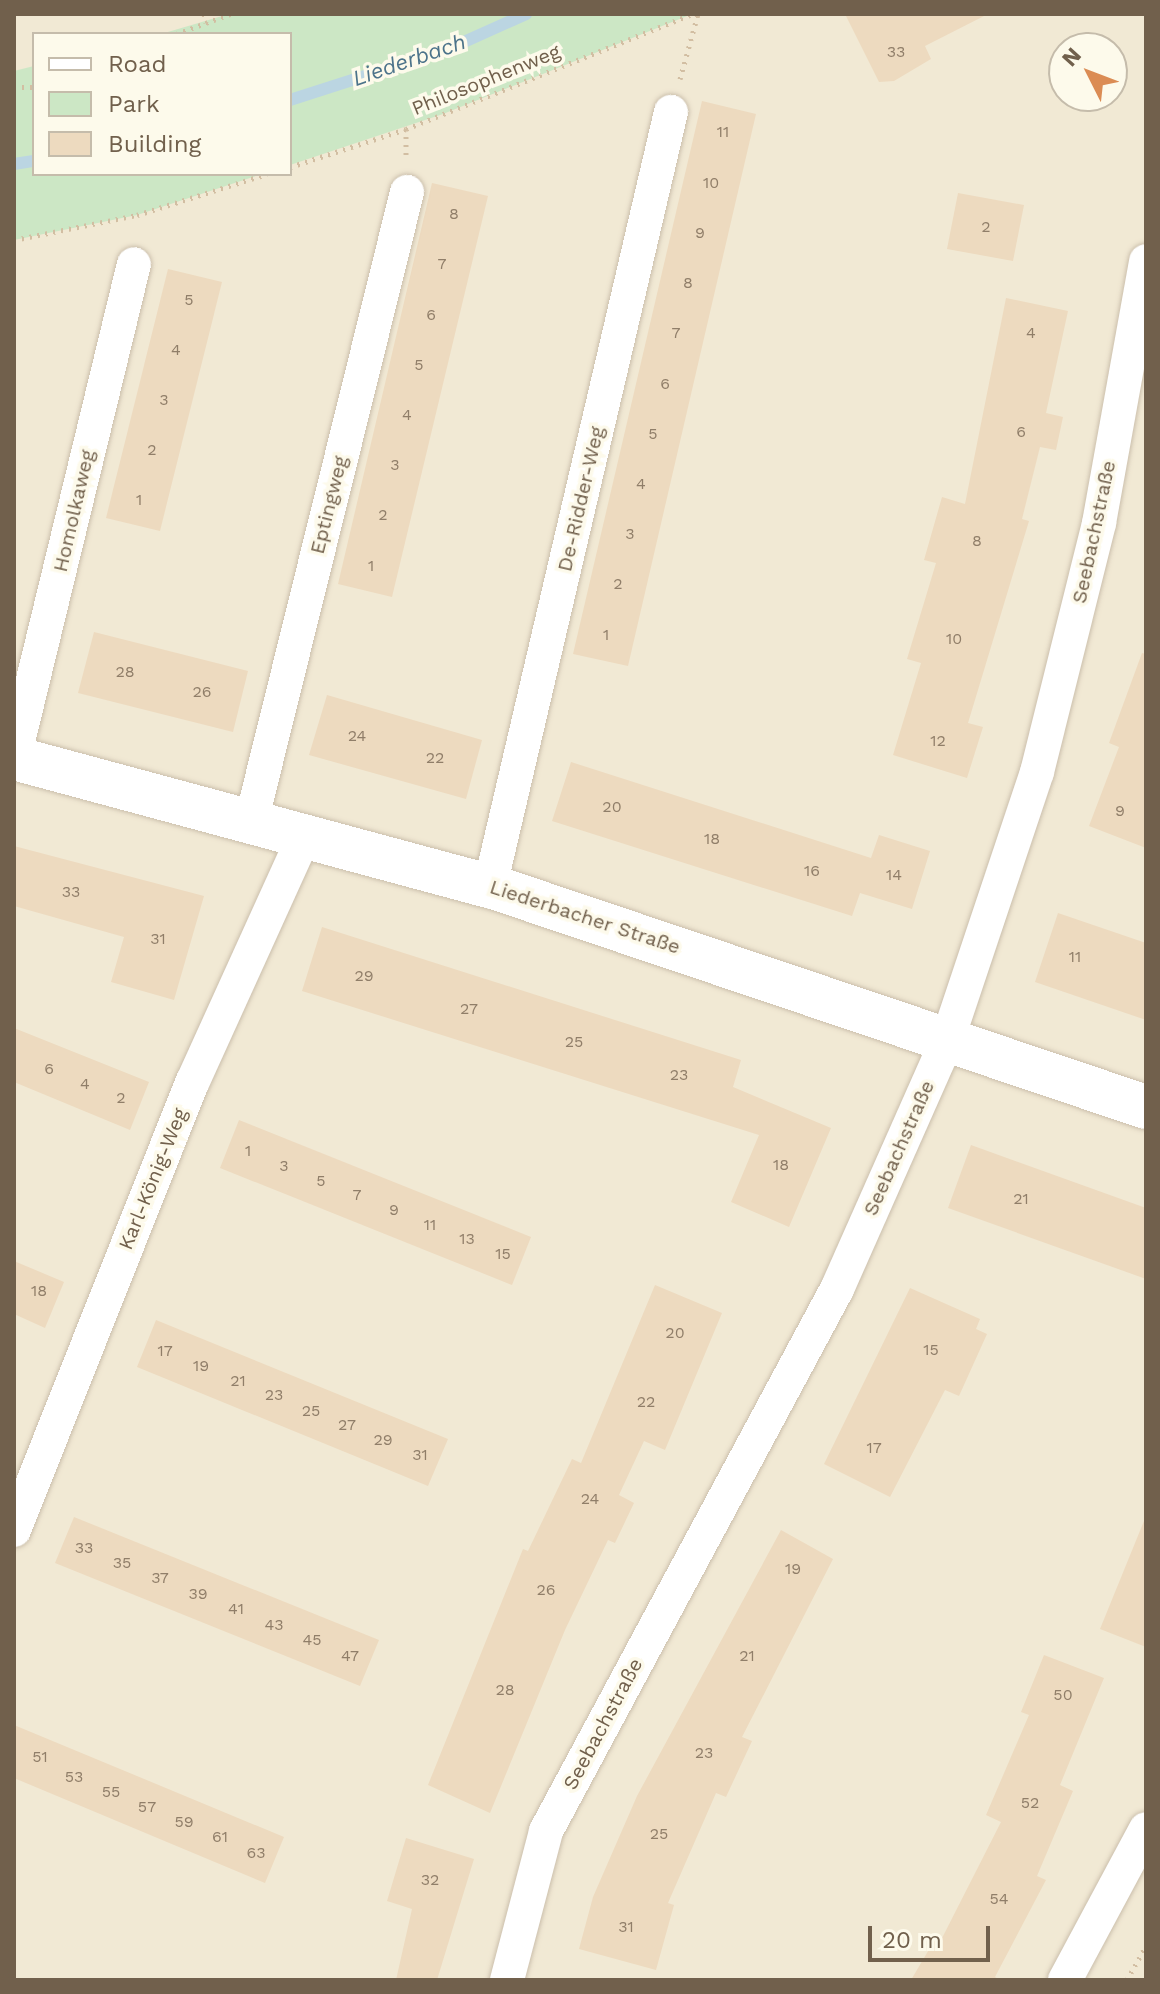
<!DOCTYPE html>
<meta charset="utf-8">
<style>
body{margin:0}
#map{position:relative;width:1160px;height:1994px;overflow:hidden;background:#faf6e5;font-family:"Work Sans",sans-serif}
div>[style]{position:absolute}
.residential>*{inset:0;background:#f1e9d4}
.green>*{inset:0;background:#cce7c5}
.stream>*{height:12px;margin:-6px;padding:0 6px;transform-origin:6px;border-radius:6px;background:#bbd5e2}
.building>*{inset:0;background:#eddabf}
.path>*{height:5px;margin-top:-2.5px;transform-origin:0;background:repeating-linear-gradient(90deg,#d2bea2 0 2px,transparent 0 8px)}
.roads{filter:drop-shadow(0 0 2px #cbbfac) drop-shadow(0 0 2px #cbbfac)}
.street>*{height:34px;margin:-17px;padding:0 17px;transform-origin:17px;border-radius:17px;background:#fff}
.secondary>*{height:44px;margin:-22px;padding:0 22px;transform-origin:22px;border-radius:22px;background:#fff}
span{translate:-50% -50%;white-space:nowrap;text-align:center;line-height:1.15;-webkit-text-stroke:7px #fdfaeb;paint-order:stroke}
.number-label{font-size:16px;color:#907e69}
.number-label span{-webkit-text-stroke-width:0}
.street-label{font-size:20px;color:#71604c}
.water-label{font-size:22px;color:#4c738a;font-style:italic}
.frame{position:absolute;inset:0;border:16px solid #71604c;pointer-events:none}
.legend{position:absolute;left:32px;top:32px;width:260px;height:144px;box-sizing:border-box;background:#fdfaeb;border:2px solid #c5bcab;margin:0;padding:10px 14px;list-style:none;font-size:24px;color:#71604c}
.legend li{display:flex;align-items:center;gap:16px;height:40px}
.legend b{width:40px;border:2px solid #c5bcab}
.north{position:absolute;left:1048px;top:32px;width:80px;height:80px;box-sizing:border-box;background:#fdfaeb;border:2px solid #c5bcab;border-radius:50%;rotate:312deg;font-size:22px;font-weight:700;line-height:32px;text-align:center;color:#71604c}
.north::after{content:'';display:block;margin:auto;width:28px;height:36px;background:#db8c54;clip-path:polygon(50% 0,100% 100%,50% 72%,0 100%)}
.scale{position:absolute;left:868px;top:1926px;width:122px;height:36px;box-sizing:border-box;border:4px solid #71604c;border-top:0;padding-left:10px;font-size:24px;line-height:28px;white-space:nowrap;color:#71604c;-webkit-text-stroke:6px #fdfaeb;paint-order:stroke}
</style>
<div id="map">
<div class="residential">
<i style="clip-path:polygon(evenodd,14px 14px,1146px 14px,1146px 1980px,14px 1980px,14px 14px,34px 34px,290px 34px,290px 174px,34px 174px,34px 34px,14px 14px,1064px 48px,1112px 48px,1112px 96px,1064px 96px,1064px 48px)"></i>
</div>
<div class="green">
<i style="clip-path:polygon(229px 14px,692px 14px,443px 114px,290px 165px,290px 34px,161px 34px)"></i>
<i style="clip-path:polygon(34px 66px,34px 174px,262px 174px,137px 215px,14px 240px,14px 71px)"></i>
</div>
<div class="stream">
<i style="left:290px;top:100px;width:164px;rotate:-17.8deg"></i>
<i style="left:446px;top:50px;width:88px;rotate:-24.2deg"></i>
<i style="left:14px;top:164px;width:20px;rotate:-9deg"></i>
</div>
<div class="building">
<i style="clip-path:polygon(845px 14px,988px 14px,925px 46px,931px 59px,894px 81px,879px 82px)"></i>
<i style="clip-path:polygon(702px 101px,756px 114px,628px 666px,573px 654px)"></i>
<i style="clip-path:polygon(432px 183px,488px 196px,392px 597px,338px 584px)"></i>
<i style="clip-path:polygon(958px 193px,1024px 205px,1013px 261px,947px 249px)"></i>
<i style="clip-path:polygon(168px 269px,222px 282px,160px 531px,106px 518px)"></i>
<i style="clip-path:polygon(1006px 298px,1068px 311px,1046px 413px,1063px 417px,1056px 450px,1040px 447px,1022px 519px,1029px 521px,968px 723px,983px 727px,967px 778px,893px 755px,921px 663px,907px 659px,936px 563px,924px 560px,942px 497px,965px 504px)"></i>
<i style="clip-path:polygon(94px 632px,248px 671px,233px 732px,78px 693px)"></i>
<i style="clip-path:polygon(1142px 653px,1146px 654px,1146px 848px,1089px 826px,1119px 747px,1109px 743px)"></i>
<i style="clip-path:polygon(327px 695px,482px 740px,466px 799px,309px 755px)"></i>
<i style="clip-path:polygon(571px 762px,871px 858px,879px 835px,930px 851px,912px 909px,860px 893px,852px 916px,552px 821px)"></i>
<i style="clip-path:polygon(14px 846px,204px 896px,174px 1000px,111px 982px,124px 937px,14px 906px)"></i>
<i style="clip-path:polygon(1058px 913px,1146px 943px,1146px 1020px,1035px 982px)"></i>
<i style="clip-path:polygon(322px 927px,741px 1060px,733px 1087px,831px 1128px,789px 1227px,731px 1202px,759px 1135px,302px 991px)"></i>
<i style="clip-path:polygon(14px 1028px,149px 1082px,130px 1130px,14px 1082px)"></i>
<i style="clip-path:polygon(239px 1120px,531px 1237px,512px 1285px,220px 1168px)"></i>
<i style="clip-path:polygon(971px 1145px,1146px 1208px,1146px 1279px,948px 1208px)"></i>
<i style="clip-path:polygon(14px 1261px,64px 1282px,45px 1328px,14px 1314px)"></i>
<i style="clip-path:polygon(655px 1285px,722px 1313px,665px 1450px,644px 1441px,619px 1495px,634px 1503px,615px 1543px,608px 1540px,565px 1630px,490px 1813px,428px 1785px,523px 1549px,528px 1551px,572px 1459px,581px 1463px)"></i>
<i style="clip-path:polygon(910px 1288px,980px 1319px,976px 1329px,987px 1334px,959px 1396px,945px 1390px,890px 1497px,824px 1464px)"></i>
<i style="clip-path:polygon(156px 1320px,448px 1439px,428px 1486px,137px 1367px)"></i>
<i style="clip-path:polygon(1146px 1516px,1146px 1647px,1100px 1629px)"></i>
<i style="clip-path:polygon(74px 1517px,379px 1640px,360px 1686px,55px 1563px)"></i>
<i style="clip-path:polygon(781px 1530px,833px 1559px,742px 1737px,752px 1741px,726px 1797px,716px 1793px,668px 1903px,674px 1905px,656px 1970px,579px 1949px,593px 1897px,637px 1796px)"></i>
<i style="clip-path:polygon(1044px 1655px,1104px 1678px,1060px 1785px,1073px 1791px,1037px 1876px,1046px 1880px,995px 1977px,1000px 1980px,911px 1980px,934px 1941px,939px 1944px,1001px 1822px,986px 1815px,1029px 1715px,1021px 1712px)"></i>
<i style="clip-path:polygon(14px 1725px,284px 1837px,265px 1883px,14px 1778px)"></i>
<i style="clip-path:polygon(406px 1838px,474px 1859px,437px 1980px,396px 1980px,412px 1909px,387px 1901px)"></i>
</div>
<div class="path">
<i style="left:204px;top:14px;width:9px;rotate:77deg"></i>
<i style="left:176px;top:34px;width:58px;rotate:-20.3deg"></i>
<i style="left:680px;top:79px;width:67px;rotate:-74.5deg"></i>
<i style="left:14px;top:87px;width:20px"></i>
<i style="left:406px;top:129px;width:27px;rotate:90deg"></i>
<i style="left:290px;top:167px;width:122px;rotate:-18.1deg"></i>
<i style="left:406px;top:129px;width:308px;rotate:-21.9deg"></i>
<i style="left:14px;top:240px;width:126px;rotate:-11.5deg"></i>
<i style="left:137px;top:215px;width:136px;rotate:-17.5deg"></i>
<i style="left:1127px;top:1980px;width:39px;rotate:-61deg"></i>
</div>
<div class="roads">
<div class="street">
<i style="left:14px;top:758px;width:508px;rotate:-76.35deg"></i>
<i style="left:252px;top:818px;width:645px;rotate:-76.09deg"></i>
<i style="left:490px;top:886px;width:795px;rotate:-76.84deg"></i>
<i style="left:14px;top:1530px;width:483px;rotate:-68.3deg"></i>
<i style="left:193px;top:1081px;width:271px;rotate:-65.6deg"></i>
<i style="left:507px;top:1980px;width:154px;rotate:-75.3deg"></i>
<i style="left:546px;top:1831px;width:615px;rotate:-61.77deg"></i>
<i style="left:837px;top:1289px;width:274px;rotate:-66.1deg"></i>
<i style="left:948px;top:1038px;width:280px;rotate:-71.5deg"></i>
<i style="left:1037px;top:772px;width:257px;rotate:-76deg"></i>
<i style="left:1099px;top:523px;width:266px;rotate:-79.8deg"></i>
<i style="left:1065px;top:1980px;width:171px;rotate:-61.8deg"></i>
</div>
<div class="secondary">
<i style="left:14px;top:758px;width:493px;rotate:15.1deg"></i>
<i style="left:490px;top:886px;width:692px;rotate:18.62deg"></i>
</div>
</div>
<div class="number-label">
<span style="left:896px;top:52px">33</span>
<span style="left:723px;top:132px">11</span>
<span style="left:711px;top:183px">10</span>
<span style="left:454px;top:214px">8</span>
<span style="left:986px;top:227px">2</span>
<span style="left:700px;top:233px">9</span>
<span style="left:442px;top:264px">7</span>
<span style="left:688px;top:283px">8</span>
<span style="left:189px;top:300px">5</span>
<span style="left:431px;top:315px">6</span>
<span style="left:676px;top:333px">7</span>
<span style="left:1031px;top:333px">4</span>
<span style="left:176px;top:350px">4</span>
<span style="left:419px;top:365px">5</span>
<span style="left:665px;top:384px">6</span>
<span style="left:164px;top:400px">3</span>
<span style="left:407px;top:415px">4</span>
<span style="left:1021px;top:432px">6</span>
<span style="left:653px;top:434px">5</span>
<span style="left:152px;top:450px">2</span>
<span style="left:395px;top:465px">3</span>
<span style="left:641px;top:484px">4</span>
<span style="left:139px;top:500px">1</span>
<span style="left:383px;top:515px">2</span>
<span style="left:630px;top:534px">3</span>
<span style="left:977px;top:541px">8</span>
<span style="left:371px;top:566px">1</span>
<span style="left:618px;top:584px">2</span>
<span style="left:606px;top:635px">1</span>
<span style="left:954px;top:639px">10</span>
<span style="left:125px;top:672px">28</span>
<span style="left:202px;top:692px">26</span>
<span style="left:357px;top:736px">24</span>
<span style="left:938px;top:741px">12</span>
<span style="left:435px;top:758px">22</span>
<span style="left:612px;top:807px">20</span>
<span style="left:1120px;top:811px">9</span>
<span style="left:712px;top:839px">18</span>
<span style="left:812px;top:871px">16</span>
<span style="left:894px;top:875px">14</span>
<span style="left:71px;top:892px">33</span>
<span style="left:158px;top:939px">31</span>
<span style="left:1075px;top:957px">11</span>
<span style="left:364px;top:976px">29</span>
<span style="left:469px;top:1009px">27</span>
<span style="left:574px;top:1042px">25</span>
<span style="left:49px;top:1069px">6</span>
<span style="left:679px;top:1075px">23</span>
<span style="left:85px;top:1084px">4</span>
<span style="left:121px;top:1098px">2</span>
<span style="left:248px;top:1151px">1</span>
<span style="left:781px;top:1165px">18</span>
<span style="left:284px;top:1166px">3</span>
<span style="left:321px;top:1181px">5</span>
<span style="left:357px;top:1195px">7</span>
<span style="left:1021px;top:1199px">21</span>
<span style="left:394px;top:1210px">9</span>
<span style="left:430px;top:1225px">11</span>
<span style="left:467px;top:1239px">13</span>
<span style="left:503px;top:1254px">15</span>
<span style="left:39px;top:1291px">18</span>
<span style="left:675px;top:1333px">20</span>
<span style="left:931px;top:1350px">15</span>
<span style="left:165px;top:1351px">17</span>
<span style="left:201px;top:1366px">19</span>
<span style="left:238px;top:1381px">21</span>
<span style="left:274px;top:1395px">23</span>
<span style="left:646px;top:1402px">22</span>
<span style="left:311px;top:1411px">25</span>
<span style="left:347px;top:1425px">27</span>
<span style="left:383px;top:1440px">29</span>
<span style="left:874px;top:1448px">17</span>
<span style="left:420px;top:1455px">31</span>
<span style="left:590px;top:1499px">24</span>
<span style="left:84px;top:1548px">33</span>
<span style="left:122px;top:1563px">35</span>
<span style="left:793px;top:1569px">19</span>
<span style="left:160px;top:1578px">37</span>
<span style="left:546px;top:1590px">26</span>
<span style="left:198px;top:1594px">39</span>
<span style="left:236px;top:1609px">41</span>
<span style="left:274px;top:1625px">43</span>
<span style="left:312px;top:1640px">45</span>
<span style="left:350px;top:1656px">47</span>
<span style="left:747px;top:1656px">21</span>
<span style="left:505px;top:1690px">28</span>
<span style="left:1063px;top:1695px">50</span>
<span style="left:704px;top:1753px">23</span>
<span style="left:40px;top:1757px">51</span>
<span style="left:74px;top:1777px">53</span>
<span style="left:111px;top:1792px">55</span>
<span style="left:1030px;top:1803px">52</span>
<span style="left:147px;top:1807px">57</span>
<span style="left:184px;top:1822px">59</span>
<span style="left:659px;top:1834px">25</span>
<span style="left:220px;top:1837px">61</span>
<span style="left:256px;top:1853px">63</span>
<span style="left:430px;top:1880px">32</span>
<span style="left:999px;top:1899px">54</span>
<span style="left:626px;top:1927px">31</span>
</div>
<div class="street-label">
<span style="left:486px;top:80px;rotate:-22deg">Philosophenweg</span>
<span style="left:581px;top:499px;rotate:-77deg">De-Ridder-Weg</span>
<span style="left:329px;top:505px;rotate:-76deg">Eptingweg</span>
<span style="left:74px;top:511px;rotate:-77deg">Homolkaweg</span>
<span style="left:1094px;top:532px;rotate:-78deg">Seebachstraße</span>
<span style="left:585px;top:917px;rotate:18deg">Liederbacher Straße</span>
<span style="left:899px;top:1148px;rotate:-66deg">Seebachstraße</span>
<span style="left:153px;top:1179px;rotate:-68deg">Karl-König-Weg</span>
<span style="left:603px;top:1724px;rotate:-62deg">Seebachstraße</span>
</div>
<div class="water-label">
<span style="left:409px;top:60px;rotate:-19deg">Liederbach</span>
</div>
<div class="frame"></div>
<ul class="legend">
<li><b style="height:10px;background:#fff"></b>Road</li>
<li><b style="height:22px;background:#cce7c5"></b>Park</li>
<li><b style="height:22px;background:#eddabf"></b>Building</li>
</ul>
<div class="north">N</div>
<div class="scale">20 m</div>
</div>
